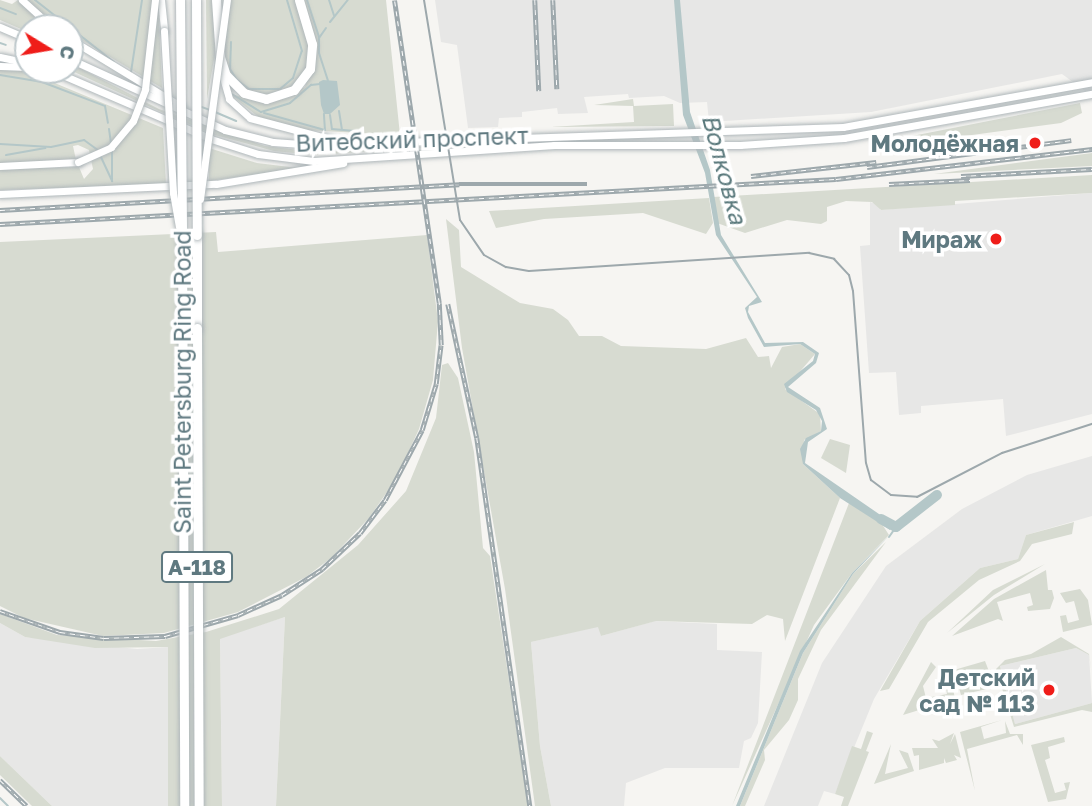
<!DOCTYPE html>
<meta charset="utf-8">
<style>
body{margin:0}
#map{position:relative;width:1092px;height:806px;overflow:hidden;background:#f6f5f2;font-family:"Golos Text",sans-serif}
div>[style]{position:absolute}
.built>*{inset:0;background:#e7e7e6}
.green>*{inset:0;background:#d7dbd1}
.water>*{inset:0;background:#b4c7c8}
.stream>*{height:2px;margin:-1px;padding:0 1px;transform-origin:1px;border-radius:1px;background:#b4c7c8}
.river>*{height:10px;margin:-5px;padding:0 5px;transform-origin:5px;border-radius:5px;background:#b4c7c8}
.roads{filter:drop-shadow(0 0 2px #afb7ba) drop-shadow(0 0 2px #afb7ba)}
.major>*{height:7px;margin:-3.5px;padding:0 3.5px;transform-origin:3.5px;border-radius:3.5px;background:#fff}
.highway>*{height:9px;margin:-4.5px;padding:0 4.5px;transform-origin:4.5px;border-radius:4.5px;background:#fff}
.tram>*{height:2px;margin:-1px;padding:0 1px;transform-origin:1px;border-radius:1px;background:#9da8ac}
.rail>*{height:4.5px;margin-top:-2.25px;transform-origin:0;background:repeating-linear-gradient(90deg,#fff 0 5px,#9da8ac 0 10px);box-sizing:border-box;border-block:2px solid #9da8ac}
.bridges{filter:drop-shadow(0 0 2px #afb7ba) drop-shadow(0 0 2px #afb7ba)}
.major-bridge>*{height:7px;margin:-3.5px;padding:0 3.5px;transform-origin:3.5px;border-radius:3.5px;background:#fff}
.highway-bridge>*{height:9px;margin:-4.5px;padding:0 4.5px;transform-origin:4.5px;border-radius:4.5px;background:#fff}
.dots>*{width:19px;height:19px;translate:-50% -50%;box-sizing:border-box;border:4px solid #fff;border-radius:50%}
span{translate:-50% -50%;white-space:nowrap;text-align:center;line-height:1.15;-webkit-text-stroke:7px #fff;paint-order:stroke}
.shield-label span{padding:2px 5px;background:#fff;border:2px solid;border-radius:5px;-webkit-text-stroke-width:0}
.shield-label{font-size:21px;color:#5f7980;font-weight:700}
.street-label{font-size:23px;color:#5f7980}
.poi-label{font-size:23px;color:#5f7980;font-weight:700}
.right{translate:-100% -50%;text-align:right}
.water-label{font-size:24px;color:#5a797c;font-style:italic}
.north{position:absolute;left:14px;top:14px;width:70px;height:70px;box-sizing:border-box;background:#fff;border:2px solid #bfc9cc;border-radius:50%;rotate:101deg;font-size:19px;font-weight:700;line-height:28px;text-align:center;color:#5f7980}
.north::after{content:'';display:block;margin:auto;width:24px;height:32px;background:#ef1d19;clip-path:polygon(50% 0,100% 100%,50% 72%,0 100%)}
</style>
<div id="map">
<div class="built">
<i style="clip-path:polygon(435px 0,1092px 0,1092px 96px,1062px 74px,871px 112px,709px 122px,707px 102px,680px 103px,664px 96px,629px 98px,628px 94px,584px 97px,588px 113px,558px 114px,557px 108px,522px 112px,522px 117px,499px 118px,498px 127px,468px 128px,457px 45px,441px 42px)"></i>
<i style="clip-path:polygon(1092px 193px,1092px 414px,1006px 436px,1003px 399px,921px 406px,921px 413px,899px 415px,896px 372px,869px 373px,860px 246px,870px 245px,870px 202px,880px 205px,880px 210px)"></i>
<i style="clip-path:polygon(1092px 456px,1092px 516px,1026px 535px,1018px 559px,980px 568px,920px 621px,874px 699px,835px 794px,824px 791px,818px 806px,764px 806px,822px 663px,886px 566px,962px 509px,1027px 475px)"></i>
<i style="clip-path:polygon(285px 617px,276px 806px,222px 806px,220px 638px)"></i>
<i style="clip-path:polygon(655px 621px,717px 624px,717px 650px,762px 652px,758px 723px,751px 738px,744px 741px,739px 768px,665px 768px,626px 783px,624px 806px,551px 806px,540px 746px,531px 642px,599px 626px,601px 636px)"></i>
<i style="clip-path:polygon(0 623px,25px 637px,137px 649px,168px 647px,168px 806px,52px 806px,0 756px)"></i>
<i style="clip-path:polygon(1076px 648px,1089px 655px,1092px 703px,1015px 724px,1000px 666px)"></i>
</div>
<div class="green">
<i style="clip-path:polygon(0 0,12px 4px,18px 0,46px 28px,28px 28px,28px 32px,0 20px)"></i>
<i style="clip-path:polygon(27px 0,158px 0,162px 88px,70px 33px,70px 28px,51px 23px)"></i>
<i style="clip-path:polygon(206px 0,214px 0,217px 42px,207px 99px)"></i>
<i style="clip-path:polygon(231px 0,296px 0,310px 45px,310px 63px,294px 87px,272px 96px,245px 91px,228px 74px,221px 53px)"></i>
<i style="clip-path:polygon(304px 0,386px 0,400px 135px,303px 130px,261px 119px,230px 94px,271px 103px,305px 87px,316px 51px)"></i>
<i style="clip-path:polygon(70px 63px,159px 109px,265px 146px,316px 152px,488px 144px,314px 155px,274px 151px,215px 135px,159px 111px,70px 70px)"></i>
<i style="clip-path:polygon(21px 69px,163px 128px,166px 184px,0 190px,0 169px,79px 167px,84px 179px,93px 169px,89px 150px,78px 145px,73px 146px,76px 160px,0 163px,0 70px)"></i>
<i style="clip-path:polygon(633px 99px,634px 106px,673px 104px,674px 126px,550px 127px,634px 122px,633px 106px,594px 105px)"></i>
<i style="clip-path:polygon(1080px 103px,1082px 113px,1061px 123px,891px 146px,912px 136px)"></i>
<i style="clip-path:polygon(209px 148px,257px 163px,298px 168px,209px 181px)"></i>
<i style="clip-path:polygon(1092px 153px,1092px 166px,934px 174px)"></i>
<i style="clip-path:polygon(1092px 175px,1092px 193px,955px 201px,955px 205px,881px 210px,872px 202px,846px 201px,827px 207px,827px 221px,821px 224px,787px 220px,745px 233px,717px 223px,713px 210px,713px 197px)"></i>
<i style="clip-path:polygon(709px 198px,713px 223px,706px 234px,643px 213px,544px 219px,496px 228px,489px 211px)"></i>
<i style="clip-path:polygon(446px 219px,459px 230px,461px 267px,520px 303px,553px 309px,568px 320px,579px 336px,602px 336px,621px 346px,706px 349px,746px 338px,758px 357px,769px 356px,771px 368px,782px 347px,800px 344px,815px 354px,785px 389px,820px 414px,821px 431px,804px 440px,803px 464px,840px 498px,785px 641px,783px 619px,767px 615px,752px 624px,656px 621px,601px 636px,598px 627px,531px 642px,540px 746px,551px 806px,535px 806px,505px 589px,462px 348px)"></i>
<i style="clip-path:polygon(216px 232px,218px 252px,427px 235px,438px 321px,433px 380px,419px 429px,396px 479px,369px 518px,331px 558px,306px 577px,238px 612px,164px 633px,103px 636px,24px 618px,0 606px,0 242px)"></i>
<i style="clip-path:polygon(448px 363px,458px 378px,474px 452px,483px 548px,490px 556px,528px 806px,276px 806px,285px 617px,220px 639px,222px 806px,168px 806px,168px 647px,95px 648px,25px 637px,0 623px,0 614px,57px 635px,156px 641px,206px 632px,279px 609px,358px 545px,406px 491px,436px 418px,442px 365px)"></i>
<i style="clip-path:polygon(830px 439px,850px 445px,846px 473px,821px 458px)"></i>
<i style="clip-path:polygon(849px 503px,880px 521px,889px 535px,852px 573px,814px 625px,732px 806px)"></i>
<i style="clip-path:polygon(1074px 522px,1072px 534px,1032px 544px,1020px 561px,979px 580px,928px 622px,889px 689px,880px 691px,920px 621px,980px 568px,1018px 559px,1026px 535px)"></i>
<i style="clip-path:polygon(886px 542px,821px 630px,798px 679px,798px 700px,789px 720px,764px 750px,765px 760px,745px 806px,740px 806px,803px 653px,853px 574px)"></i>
<i style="clip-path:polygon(1045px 564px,994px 595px,947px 633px,993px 590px)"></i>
<i style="clip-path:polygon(1046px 570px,1048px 590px,1052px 590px,1054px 598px,1050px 609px,1028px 611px,1027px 607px,1033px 605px,1030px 593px,997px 602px,1003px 621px,998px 619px,952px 636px,994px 599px)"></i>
<i style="clip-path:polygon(1080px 589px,1088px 600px,1092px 625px,1063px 632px,1060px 616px,1066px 615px,1068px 623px,1079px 620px,1074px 601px,1066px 603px,1060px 593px)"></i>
<i style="clip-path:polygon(1061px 637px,1089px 654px,1092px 675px,1089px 655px,1076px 648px,1000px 666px,1015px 724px,1092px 703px,1092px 712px,1082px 710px,1014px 727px,996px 669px,1005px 660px,1031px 654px)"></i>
<i style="clip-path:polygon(985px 661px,995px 687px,961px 695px,954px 670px)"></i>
<i style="clip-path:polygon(931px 662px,936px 667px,923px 686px,926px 698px,947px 694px,943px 668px,950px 673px,955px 699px,903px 715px)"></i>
<i style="clip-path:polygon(1002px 720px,981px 727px,984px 739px,1006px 733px,1005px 721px,1010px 734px,1023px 734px,1023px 745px,1017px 735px,967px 749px,975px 791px,960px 732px)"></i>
<i style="clip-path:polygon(867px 731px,873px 733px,866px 751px,869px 752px,848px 806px,841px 806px,844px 797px,835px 794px,852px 746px,861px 749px)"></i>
<i style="clip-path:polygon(954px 733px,950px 744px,955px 734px,961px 758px,954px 755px,957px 760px,946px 763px,944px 758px,944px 763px,919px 770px,919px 755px,914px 756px,912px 748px,938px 748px,932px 739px,939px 741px)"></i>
<i style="clip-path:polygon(1064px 737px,1065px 742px,1048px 747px,1050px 758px,1045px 760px,1055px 793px,1066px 790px,1064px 783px,1070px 782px,1066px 799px,1048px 802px,1031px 745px)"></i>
<i style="clip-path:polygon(891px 744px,885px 774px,908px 768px,899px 750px,908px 753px,914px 771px,874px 784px)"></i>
<i style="clip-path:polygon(0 756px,52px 806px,32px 806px,0 775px)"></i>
</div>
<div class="water">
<i style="clip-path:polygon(674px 0,680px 0,690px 112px,710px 170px,721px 235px,762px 302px,749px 306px,748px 312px,765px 343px,803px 342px,819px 353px,816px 363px,788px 387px,820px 408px,827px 429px,808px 442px,805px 463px,892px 523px,890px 530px,840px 498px,803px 464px,800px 449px,806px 438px,821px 431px,822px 421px,816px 410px,787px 392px,784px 384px,813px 361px,815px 354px,800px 344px,764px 347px,748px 318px,745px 308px,757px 297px,716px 235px,705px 173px,683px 115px)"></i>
<i style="clip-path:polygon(323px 80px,337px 81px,340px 105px,330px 114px,324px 114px,321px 105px,319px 82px)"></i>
<i style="clip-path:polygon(889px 536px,853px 574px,803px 653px,740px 806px,736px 806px,800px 651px,852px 573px)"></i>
</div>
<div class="stream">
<i style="left:35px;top:0;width:100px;rotate:38.1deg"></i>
<i style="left:307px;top:0;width:39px;rotate:72deg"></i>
<i style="left:329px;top:0;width:16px;rotate:72deg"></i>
<i style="left:0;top:8px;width:17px;rotate:21deg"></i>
<i style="left:330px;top:22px;width:28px;rotate:-51deg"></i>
<i style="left:326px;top:28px;width:12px;rotate:125deg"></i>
<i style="left:319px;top:38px;width:15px;rotate:90deg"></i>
<i style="left:319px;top:53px;width:29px;rotate:72deg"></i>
<i style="left:231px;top:42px;width:27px;rotate:92deg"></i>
<i style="left:230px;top:69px;width:13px;rotate:58deg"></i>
<i style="left:237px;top:80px;width:15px;rotate:37deg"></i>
<i style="left:249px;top:89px;width:31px"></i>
<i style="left:280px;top:89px;width:17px;rotate:-40deg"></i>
<i style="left:293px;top:78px;width:28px;rotate:-72deg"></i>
<i style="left:302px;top:51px;width:53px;rotate:-106.4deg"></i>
<i style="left:0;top:43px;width:6px;rotate:18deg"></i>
<i style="left:131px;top:72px;width:73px;rotate:-81.3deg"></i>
<i style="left:0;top:75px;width:43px;rotate:9.5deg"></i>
<i style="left:42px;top:82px;width:67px;rotate:20.9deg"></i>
<i style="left:105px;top:106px;width:17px;rotate:80deg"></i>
<i style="left:232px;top:94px;width:34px;rotate:32deg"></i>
<i style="left:261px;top:112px;width:30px;rotate:-17deg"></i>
<i style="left:290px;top:103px;width:28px;rotate:-41deg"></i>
<i style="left:311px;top:85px;width:9px;rotate:-6deg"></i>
<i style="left:199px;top:106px;width:12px;rotate:20deg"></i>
<i style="left:339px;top:111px;width:18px;rotate:81deg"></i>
<i style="left:215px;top:112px;width:23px;rotate:23deg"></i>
<i style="left:264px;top:113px;width:63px;rotate:15.6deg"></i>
<i style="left:325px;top:130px;width:16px;rotate:-94deg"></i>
<i style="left:330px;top:115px;width:14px;rotate:82deg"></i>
<i style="left:332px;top:129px;width:23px;rotate:5deg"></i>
<i style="left:109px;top:129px;width:14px;rotate:82deg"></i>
<i style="left:0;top:144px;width:51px;rotate:3.4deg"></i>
<i style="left:51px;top:147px;width:34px;rotate:-12deg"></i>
<i style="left:84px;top:140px;width:17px;rotate:36deg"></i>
<i style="left:6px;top:155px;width:40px;rotate:-10deg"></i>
<i style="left:100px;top:155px;width:29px;rotate:65deg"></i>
<i style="left:112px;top:181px;width:33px;rotate:-90deg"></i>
<i style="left:889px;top:537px;width:12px;rotate:-55deg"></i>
<i style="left:0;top:798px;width:11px;rotate:45deg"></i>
</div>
<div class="river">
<i style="left:881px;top:519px;width:17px;rotate:28deg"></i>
<i style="left:896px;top:527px;width:52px;rotate:-38deg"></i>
</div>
<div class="roads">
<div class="major">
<i style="left:22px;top:0;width:42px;rotate:42.1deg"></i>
<i style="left:161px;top:0;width:31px;rotate:84deg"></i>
<i style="left:0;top:27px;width:30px;rotate:23deg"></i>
<i style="left:70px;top:39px;width:131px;rotate:31.3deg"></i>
<i style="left:0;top:57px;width:29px;rotate:12deg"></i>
<i style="left:70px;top:59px;width:170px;rotate:24.6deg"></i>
<i style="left:225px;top:130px;width:49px;rotate:14deg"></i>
<i style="left:273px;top:142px;width:42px;rotate:4.1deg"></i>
<i style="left:315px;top:145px;width:528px;rotate:-1.95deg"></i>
<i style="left:843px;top:127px;width:253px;rotate:-10.2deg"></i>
<i style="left:0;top:66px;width:28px;rotate:2deg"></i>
<i style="left:220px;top:67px;width:33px;rotate:74deg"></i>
<i style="left:229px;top:99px;width:28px;rotate:42deg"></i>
<i style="left:250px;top:118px;width:90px;rotate:14.8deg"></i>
<i style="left:51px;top:70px;width:174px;rotate:23.3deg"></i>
<i style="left:211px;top:139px;width:49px;rotate:17.7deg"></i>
<i style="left:258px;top:154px;width:56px;rotate:7.1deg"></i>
<i style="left:314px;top:161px;width:241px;rotate:-3.8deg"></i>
<i style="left:554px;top:145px;width:186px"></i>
<i style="left:740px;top:145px;width:104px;rotate:-3.9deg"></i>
<i style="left:844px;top:138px;width:252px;rotate:-10.1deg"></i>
<i style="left:0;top:166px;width:78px;rotate:-2.9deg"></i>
<i style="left:0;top:194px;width:216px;rotate:-2.7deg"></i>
<i style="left:216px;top:184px;width:129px;rotate:-9.4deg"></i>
</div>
<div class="highway">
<i style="left:216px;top:0;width:57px;rotate:86deg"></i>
<i style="left:220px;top:57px;width:19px;rotate:72deg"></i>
<i style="left:226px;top:75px;width:25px;rotate:45deg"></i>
<i style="left:244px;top:93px;width:23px;rotate:15deg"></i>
<i style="left:266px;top:99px;width:29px;rotate:-18deg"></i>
<i style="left:294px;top:90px;width:26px;rotate:-53deg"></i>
<i style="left:310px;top:69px;width:25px;rotate:-85deg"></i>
<i style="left:312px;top:44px;width:46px;rotate:-106.5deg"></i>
<i style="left:197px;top:235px;width:93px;rotate:90deg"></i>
<i style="left:182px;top:238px;width:209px;rotate:89.7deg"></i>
</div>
</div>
<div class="tram">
<i style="left:424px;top:0;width:223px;rotate:80.7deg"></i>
<i style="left:460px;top:220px;width:42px;rotate:55.6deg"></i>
<i style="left:484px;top:255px;width:25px;rotate:29deg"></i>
<i style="left:506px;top:267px;width:23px;rotate:10deg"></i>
<i style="left:529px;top:271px;width:281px;rotate:-3.7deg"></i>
<i style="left:809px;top:253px;width:26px;rotate:13deg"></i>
<i style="left:834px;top:259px;width:22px;rotate:47deg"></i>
<i style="left:849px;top:275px;width:16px;rotate:76deg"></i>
<i style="left:853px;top:291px;width:172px;rotate:85.7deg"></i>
<i style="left:866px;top:463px;width:18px;rotate:74deg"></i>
<i style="left:871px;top:480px;width:25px;rotate:37deg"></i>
<i style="left:891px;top:495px;width:26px;rotate:4deg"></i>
<i style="left:917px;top:497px;width:96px;rotate:-27.4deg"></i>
<i style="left:1002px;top:453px;width:95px;rotate:-17.9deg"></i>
</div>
<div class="rail">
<i style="left:535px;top:0;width:91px;rotate:87.5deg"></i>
<i style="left:553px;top:0;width:89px;rotate:87.4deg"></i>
<i style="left:867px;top:167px;width:206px;rotate:-7.5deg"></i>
<i style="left:751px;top:176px;width:126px;rotate:-6.4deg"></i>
<i style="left:961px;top:176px;width:131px;rotate:-3.1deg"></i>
<i style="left:889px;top:184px;width:81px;rotate:-2.8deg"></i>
<i style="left:0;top:210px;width:460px;rotate:-3.2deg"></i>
<i style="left:459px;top:184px;width:128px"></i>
<i style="left:0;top:224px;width:837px;rotate:-3.08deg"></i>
<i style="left:836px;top:179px;width:258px;rotate:-6.7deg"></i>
<i style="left:448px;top:304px;width:137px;rotate:77.8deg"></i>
<i style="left:477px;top:438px;width:372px;rotate:81.8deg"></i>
<i style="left:0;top:611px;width:64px;rotate:19.3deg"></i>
<i style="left:60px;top:632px;width:44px;rotate:7.8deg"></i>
<i style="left:104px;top:638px;width:61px;rotate:-1.9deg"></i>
<i style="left:165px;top:636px;width:76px;rotate:-16deg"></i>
<i style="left:238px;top:615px;width:48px;rotate:-24.4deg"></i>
<i style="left:282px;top:595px;width:48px;rotate:-33deg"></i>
<i style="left:322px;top:569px;width:52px;rotate:-43.5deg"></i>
<i style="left:360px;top:533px;width:41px;rotate:-52.9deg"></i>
<i style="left:385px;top:500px;width:79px;rotate:-62.1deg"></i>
<i style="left:422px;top:430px;width:48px;rotate:-73.1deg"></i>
<i style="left:436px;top:384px;width:39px;rotate:-83deg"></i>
<i style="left:441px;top:345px;width:42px;rotate:-92.7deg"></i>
<i style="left:439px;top:303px;width:306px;rotate:-98.4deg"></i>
<i style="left:0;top:780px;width:37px;rotate:44deg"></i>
</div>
<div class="bridges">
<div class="major-bridge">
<i style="left:164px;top:31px;width:162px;rotate:86.8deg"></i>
<i style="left:173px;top:193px;width:34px;rotate:80deg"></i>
<i style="left:78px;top:162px;width:36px;rotate:-24deg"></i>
<i style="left:111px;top:147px;width:34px;rotate:-50deg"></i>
<i style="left:133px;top:121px;width:34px;rotate:-69deg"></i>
<i style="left:145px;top:89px;width:90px;rotate:-83.6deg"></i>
<i style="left:200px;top:199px;width:201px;rotate:-82.3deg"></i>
</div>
<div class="highway-bridge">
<i style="left:180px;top:0;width:238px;rotate:89.5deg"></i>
<i style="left:196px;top:0;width:235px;rotate:89.8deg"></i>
<i style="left:197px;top:328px;width:478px;rotate:89.8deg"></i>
<i style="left:183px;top:447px;width:359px;rotate:89.8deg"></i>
</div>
</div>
<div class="dots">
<i style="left:1035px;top:143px;background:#ef1d19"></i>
<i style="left:996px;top:239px;background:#ef1d19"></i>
<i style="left:1049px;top:690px;background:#ef1d19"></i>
</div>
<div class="shield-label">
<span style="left:197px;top:567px">А-118</span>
</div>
<div class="street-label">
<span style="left:412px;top:139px;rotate:-2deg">Витебский проспект</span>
<span style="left:182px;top:382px;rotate:-90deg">Saint Petersburg Ring Road</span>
</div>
<div class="poi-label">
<span class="right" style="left:1019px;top:143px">Молодёжная</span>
<span class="right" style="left:982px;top:239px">Мираж</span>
<span class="right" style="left:1035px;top:690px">Детский<br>сад № 113</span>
</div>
<div class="water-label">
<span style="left:725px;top:169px;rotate:75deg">Волковка</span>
</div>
<div class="north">С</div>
</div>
